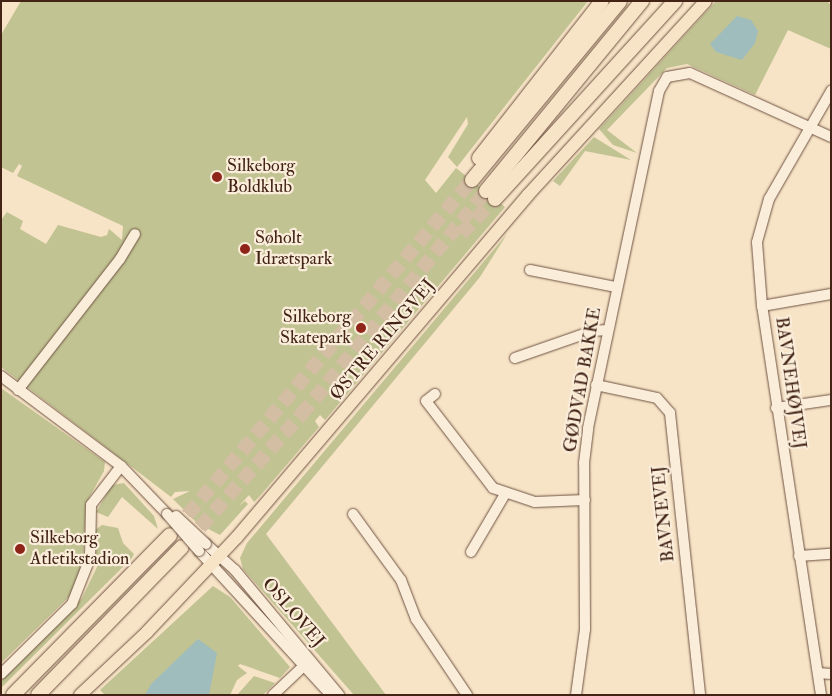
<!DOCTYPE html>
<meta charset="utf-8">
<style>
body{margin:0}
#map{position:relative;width:832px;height:696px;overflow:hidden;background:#f7e3c6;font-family:"IM FELL Double Pica",serif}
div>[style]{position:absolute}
.green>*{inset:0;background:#c1c392}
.water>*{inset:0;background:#9fbdbd}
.highway-tunnel>*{height:14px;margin-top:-7px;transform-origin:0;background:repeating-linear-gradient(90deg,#d3bda3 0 14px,transparent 0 21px)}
.roads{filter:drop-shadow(0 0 1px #6f5342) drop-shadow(0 0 1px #6f5342)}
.minor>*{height:10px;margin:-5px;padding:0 5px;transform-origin:5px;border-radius:5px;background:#faedda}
.major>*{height:12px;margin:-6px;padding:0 6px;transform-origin:6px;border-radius:6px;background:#f7e3c6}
.highway>*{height:14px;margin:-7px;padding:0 7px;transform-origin:7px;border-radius:7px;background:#f7e3c6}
.bridges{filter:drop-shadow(0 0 1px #6f5342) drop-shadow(0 0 1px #6f5342)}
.minor-bridge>*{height:10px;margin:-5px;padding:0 5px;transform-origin:5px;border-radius:5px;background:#faedda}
.dots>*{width:14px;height:14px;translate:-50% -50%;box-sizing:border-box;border:2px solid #faedda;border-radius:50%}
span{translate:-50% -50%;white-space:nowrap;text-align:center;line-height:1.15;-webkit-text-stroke:4.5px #faedda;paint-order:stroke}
.poi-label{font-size:18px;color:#422316}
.left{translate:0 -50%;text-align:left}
.right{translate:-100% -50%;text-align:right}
.street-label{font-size:18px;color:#422316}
.frame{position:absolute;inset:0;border:2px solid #422316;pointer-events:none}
</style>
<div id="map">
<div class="green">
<i style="clip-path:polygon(21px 1px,588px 1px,457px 167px,448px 157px,468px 124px,467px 117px,425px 180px,436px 193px,456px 168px,505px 207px,325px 420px,320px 415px,315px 421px,319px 427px,259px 497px,254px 502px,249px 495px,239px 506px,245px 501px,248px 504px,220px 535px,197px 523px,173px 499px,190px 491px,175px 492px,171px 497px,1px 367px,1px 220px,7px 212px,23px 221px,20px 229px,46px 244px,58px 225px,101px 237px,107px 235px,109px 229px,122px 240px,123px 226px,17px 176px,22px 166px,19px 164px,13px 173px,1px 167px,1px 35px)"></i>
<i style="clip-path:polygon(716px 1px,827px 1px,831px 5px,831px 49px,788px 30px,755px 95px,687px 64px,667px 68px,607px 130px,637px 153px,613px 145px,599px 129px)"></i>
<i style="clip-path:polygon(594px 137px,631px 160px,585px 151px,560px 186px,553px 181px)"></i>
<i style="clip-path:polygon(507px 234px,480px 277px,266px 534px,386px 695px,354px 695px,243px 569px,240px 558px,247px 543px)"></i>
<i style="clip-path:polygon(1px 388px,105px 462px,104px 471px,86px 503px,83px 564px,72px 594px,1px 663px)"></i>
<i style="clip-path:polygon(124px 483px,154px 516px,158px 529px,122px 497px,108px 517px,96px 512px,112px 485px)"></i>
<i style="clip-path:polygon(102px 525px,118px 528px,123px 543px,134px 554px,132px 558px,1px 688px,1px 681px,82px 598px,97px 567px,95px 530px)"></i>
<i style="clip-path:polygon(213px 586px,230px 597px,290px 667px,280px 678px,240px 664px,238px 666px,247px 673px,237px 680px,230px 695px,105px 695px,100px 690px)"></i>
<i style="clip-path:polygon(254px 676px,275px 683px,263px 695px,237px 695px)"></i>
</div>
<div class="water">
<i style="clip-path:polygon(737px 16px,751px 20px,758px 31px,755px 43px,742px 60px,716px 52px,710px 44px)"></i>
<i style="clip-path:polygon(198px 639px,217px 653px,209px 695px,145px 695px,151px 684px)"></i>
</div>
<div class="highway-tunnel">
<i style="left:461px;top:234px;width:49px;rotate:-45.8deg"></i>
<i style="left:174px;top:531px;width:460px;rotate:-49.7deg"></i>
<i style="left:186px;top:543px;width:172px;rotate:-48.1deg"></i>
<i style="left:301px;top:415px;width:291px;rotate:-50.4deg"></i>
</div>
<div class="roads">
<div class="minor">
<i style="left:530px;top:270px;width:88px;rotate:11.2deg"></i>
<i style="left:762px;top:306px;width:70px;rotate:-9.9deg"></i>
<i style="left:515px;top:358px;width:83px;rotate:-19.1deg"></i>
<i style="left:593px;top:331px;width:14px;rotate:-4deg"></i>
<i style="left:1px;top:376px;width:150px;rotate:36.9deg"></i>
<i style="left:121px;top:466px;width:66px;rotate:46.2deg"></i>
<i style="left:596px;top:385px;width:62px;rotate:12deg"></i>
<i style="left:657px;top:398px;width:20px;rotate:49deg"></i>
<i style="left:670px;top:413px;width:284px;rotate:83.9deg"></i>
<i style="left:18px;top:390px;width:166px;rotate:-52.1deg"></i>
<i style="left:120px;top:259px;width:29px;rotate:-59deg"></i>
<i style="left:435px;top:394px;width:11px;rotate:142deg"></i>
<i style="left:426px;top:401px;width:110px;rotate:52.4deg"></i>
<i style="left:493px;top:488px;width:44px;rotate:18.4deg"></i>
<i style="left:535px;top:502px;width:50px;rotate:-2.3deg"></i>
<i style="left:776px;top:408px;width:56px;rotate:-8.3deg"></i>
<i style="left:353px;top:514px;width:82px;rotate:54deg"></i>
<i style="left:401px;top:580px;width:42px;rotate:69deg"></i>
<i style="left:416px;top:619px;width:92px;rotate:56.1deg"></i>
<i style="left:206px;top:544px;width:39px;rotate:42deg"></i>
<i style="left:235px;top:570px;width:163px;rotate:50.2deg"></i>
<i style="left:199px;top:551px;width:195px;rotate:47.5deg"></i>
<i style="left:471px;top:552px;width:67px;rotate:-59.6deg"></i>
<i style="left:799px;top:556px;width:32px;rotate:-4deg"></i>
<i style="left:818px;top:673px;width:13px;rotate:4deg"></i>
<i style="left:1px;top:674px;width:100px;rotate:-44.6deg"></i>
<i style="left:72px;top:604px;width:49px;rotate:-68.6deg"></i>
<i style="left:90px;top:558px;width:53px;rotate:-88.9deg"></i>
<i style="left:91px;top:505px;width:49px;rotate:-52.4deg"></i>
<i style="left:273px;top:695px;width:50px;rotate:-43.4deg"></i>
<i style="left:576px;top:695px;width:67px;rotate:-82.2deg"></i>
<i style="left:585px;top:629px;width:166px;rotate:-90.3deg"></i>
<i style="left:584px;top:463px;width:35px;rotate:-83deg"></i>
<i style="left:588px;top:428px;width:344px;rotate:-78.1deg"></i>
<i style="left:659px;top:91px;width:16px;rotate:-60deg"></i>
<i style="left:667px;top:77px;width:23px;rotate:-10deg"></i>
<i style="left:690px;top:73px;width:155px;rotate:24.4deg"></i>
<i style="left:821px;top:695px;width:393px;rotate:-98.6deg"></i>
<i style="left:762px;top:306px;width:64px;rotate:-94.5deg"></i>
<i style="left:757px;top:242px;width:45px;rotate:-74.4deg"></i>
<i style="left:769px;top:199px;width:125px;rotate:-60.1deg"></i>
</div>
<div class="major">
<i style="left:80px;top:695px;width:92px;rotate:-43.2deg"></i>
<i style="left:147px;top:632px;width:131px;rotate:-46.5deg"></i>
<i style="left:237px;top:537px;width:449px;rotate:-49.6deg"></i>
<i style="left:528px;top:195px;width:263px;rotate:-47.5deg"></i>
</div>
<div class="highway">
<i style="left:479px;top:158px;width:199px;rotate:-51.9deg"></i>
<i style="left:472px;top:180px;width:232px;rotate:-50.4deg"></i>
<i style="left:486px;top:191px;width:246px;rotate:-50.6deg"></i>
<i style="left:495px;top:199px;width:268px;rotate:-47.7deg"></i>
<i style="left:13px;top:695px;width:224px;rotate:-45.5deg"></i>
<i style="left:38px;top:695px;width:206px;rotate:-45.8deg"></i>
</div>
</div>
<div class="bridges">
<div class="minor-bridge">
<i style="left:167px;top:514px;width:49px;rotate:49.1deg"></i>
<i style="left:176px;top:516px;width:41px;rotate:43deg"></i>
</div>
</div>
<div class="dots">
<i style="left:217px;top:177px;background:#8f2418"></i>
<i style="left:245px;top:249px;background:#8f2418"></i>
<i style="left:361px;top:328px;background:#8f2418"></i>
<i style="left:20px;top:549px;background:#8f2418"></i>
</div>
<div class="poi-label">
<span class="left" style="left:227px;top:177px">Silkeborg<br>Boldklub</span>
<span class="left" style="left:255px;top:249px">Søholt<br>Idrætspark</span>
<span class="right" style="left:351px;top:328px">Silkeborg<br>Skatepark</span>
<span class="left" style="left:30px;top:549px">Silkeborg<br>Atletikstadion</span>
</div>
<div class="street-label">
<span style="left:383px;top:340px;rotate:-50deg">ØSTRE RINGVEJ</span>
<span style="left:583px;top:380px;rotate:-80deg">GØDVAD BAKKE</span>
<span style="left:790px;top:383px;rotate:82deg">BAVNEHØJVEJ</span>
<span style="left:664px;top:514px;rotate:-96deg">BAVNEVEJ</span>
<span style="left:293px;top:613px;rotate:49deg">OSLOVEJ</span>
</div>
<div class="frame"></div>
</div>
